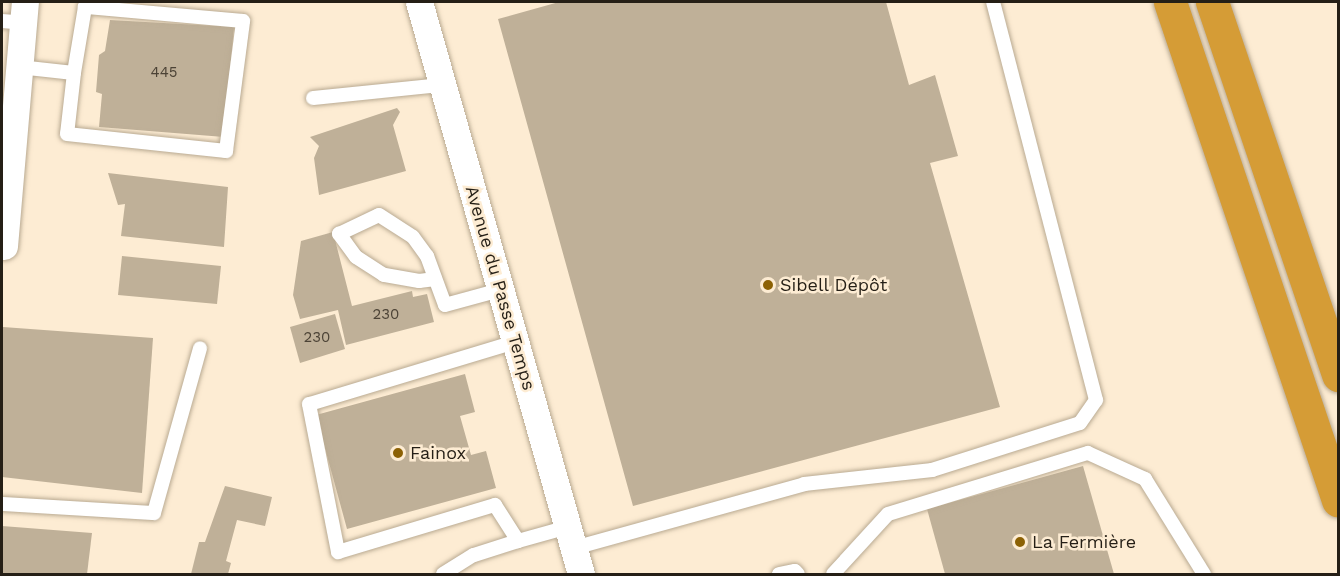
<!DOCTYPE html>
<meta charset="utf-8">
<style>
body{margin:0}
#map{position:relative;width:1340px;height:576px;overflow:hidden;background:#fdecd3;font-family:"Work Sans",sans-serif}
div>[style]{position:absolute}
.building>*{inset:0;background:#bfb098}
.roads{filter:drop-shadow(0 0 2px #b9aa92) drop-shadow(0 0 2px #b9aa92)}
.lane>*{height:14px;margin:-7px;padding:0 7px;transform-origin:7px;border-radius:7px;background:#fff}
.street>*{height:27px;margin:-13.5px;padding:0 13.5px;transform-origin:13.5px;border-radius:13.5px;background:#fff}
.highway>*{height:33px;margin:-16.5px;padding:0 16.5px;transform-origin:16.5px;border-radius:16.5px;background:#d59c36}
.dots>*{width:16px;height:16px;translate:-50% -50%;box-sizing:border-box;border:3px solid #fdecd3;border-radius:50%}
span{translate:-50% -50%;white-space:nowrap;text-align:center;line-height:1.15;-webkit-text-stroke:5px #fdecd3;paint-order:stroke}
.number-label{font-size:15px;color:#4c4336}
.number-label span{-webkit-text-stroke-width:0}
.poi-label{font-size:18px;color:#251f16}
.left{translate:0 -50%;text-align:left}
.street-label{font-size:18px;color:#251f16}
.frame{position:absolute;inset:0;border:3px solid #251f16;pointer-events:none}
</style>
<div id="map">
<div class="building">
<i style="clip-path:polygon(559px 2px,886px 2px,909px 85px,935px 75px,958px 156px,930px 163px,1000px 407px,633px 506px,498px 19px)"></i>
<i style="clip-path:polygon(110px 20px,234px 27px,224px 137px,99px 127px,102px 94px,96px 92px,99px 55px,105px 51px)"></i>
<i style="clip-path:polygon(397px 108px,400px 112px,393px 125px,406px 171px,319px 195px,314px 158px,319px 146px,310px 137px)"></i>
<i style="clip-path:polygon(108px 173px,228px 187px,224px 247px,121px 236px,125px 204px,118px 205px)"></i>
<i style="clip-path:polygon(333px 232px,352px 306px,412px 291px,413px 297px,427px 294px,434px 322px,346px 345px,338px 310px,300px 319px,293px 295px,301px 241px)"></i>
<i style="clip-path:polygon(122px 256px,221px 266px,217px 304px,118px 295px)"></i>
<i style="clip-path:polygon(335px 314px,345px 349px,300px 363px,290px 327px)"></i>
<i style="clip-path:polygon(3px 327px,153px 338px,142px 493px,2px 477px)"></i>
<i style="clip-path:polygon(465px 374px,475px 412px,460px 416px,471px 455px,486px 451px,496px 488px,347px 529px,316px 415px)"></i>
<i style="clip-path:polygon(1083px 466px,1114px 574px,945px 574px,927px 509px)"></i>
<i style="clip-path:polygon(225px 486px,272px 497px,265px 526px,237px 520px,226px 561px,231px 563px,228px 574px,191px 574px,199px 542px,205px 542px)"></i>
<i style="clip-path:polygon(2px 526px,92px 533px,87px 574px,2px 574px)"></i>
</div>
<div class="roads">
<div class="lane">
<i style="left:2px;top:21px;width:21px;rotate:5deg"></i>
<i style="left:19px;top:67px;width:55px;rotate:6.2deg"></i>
<i style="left:74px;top:73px;width:61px;rotate:96.5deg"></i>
<i style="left:67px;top:134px;width:160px;rotate:6.1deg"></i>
<i style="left:226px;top:151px;width:131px;rotate:-82.5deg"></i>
<i style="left:243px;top:21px;width:159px;rotate:-174.9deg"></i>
<i style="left:85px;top:7px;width:67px;rotate:99.5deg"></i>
<i style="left:313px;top:98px;width:130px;rotate:-5.8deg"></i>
<i style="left:435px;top:279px;width:16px;rotate:173deg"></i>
<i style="left:419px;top:281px;width:36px;rotate:-170deg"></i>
<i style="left:384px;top:275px;width:33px;rotate:-147deg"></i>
<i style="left:356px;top:257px;width:29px;rotate:-126deg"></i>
<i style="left:339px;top:234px;width:44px;rotate:-25.4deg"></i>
<i style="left:379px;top:215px;width:40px;rotate:32.9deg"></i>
<i style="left:413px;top:237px;width:24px;rotate:54deg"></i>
<i style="left:427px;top:256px;width:52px;rotate:69.8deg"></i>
<i style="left:445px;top:305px;width:57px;rotate:-15.3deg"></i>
<i style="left:515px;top:342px;width:215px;rotate:163.2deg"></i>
<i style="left:309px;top:404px;width:151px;rotate:78.9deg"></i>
<i style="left:338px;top:552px;width:164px;rotate:-16.7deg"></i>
<i style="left:495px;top:505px;width:43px;rotate:57.4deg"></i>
<i style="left:518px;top:541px;width:52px;rotate:-15.6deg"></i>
<i style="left:2px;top:504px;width:152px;rotate:3.4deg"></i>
<i style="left:154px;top:513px;width:171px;rotate:-74.4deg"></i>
<i style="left:574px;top:548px;width:239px;rotate:-15.5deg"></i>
<i style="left:804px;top:484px;width:129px;rotate:-6.2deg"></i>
<i style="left:932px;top:470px;width:155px;rotate:-17.6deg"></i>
<i style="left:1080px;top:423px;width:28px;rotate:-55deg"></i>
<i style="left:1096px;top:400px;width:411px;rotate:-104.5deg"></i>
<i style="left:443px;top:574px;width:36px;rotate:-32deg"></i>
<i style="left:474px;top:555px;width:46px;rotate:-17.7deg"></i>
<i style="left:779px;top:574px;width:16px;rotate:-11deg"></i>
<i style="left:795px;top:571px;width:4px;rotate:45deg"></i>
<i style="left:833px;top:574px;width:81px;rotate:-47.5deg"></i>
<i style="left:888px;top:514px;width:209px;rotate:-17deg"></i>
<i style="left:1088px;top:453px;width:63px;rotate:24.5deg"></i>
<i style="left:1145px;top:479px;width:112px;rotate:58.2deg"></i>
</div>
<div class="street">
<i style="left:419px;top:2px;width:594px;rotate:74.19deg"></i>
<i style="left:4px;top:246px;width:245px;rotate:-85.1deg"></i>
</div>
<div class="highway">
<i style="left:1170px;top:2px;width:526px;rotate:71.36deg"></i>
<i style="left:1212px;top:2px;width:394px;rotate:71.3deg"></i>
</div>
</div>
<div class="dots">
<i style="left:768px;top:285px;background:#8c6104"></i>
<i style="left:398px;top:453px;background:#8c6104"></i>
<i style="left:1020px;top:542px;background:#8c6104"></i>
</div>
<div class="number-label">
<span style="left:164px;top:73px">445</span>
<span style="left:386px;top:315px">230</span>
<span style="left:317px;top:338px">230</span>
</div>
<div class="poi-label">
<span class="left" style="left:780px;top:285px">Sibell Dépôt</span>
<span class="left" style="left:410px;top:453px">Fainox</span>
<span class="left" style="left:1032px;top:542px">La Fermière</span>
</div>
<div class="street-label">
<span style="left:500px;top:288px;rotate:74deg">Avenue du Passe Temps</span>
</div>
<div class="frame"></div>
</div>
